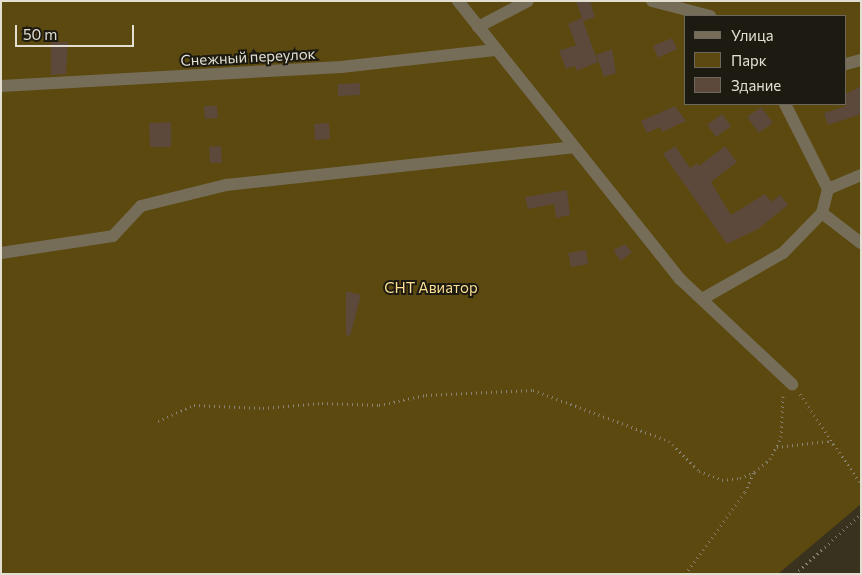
<!DOCTYPE html>
<meta charset="utf-8">
<style>
body{margin:0}
#map{position:relative;width:862px;height:575px;overflow:hidden;background:#39321e;font-family:Commissioner,sans-serif}
div>[style]{position:absolute}
.green>*{inset:0;background:#5b490f}
.building>*{inset:0;background:#5c493b}
.path>*{height:3px;margin-top:-1.5px;transform-origin:0;background:repeating-linear-gradient(90deg,#898373 0 1px,transparent 0 5px)}
.minor>*{height:12px;margin:-6px;padding:0 6px;transform-origin:6px;border-radius:6px;background:#756d57}
span{translate:-50% -50%;white-space:nowrap;text-align:center;line-height:1.15;-webkit-text-stroke:4px #1d1a11;paint-order:stroke}
.street-label{font-size:15px;color:#e2ded2}
.park-label{font-size:15px;color:#fadf93}
.frame{position:absolute;inset:0;border:2px solid #e2ded2;pointer-events:none}
.legend{position:absolute;left:684px;top:15px;width:162px;height:90px;box-sizing:border-box;background:#1d1a11;border:1px solid #6c685e;margin:0;padding:6px 9px;list-style:none;font-size:15px;color:#e2ded2}
.legend li{display:flex;align-items:center;gap:10px;height:25px}
.legend b{width:25px;border:1px solid #6c685e}
.scale{position:absolute;left:15px;top:25px;width:119px;height:22px;box-sizing:border-box;border:2px solid #e2ded2;border-top:0;padding-left:6px;font-size:15px;line-height:18px;white-space:nowrap;color:#e2ded2;-webkit-text-stroke:4px #1d1a11;paint-order:stroke}
</style>
<div id="map">
<div class="green">
<i style="clip-path:polygon(evenodd,1px 1px,861px 1px,861px 504px,778px 574px,1px 574px,1px 1px,686px 16px,846px 16px,846px 104px,686px 104px,686px 16px)"></i>
</div>
<div class="building">
<i style="clip-path:polygon(576px 1px,590px 1px,595px 17px,583px 21px)"></i>
<i style="clip-path:polygon(582px 18px,598px 62px,577px 71px,575px 66px,566px 69px,559px 51px,576px 45px,568px 24px)"></i>
<i style="clip-path:polygon(672px 38px,677px 49px,658px 58px,653px 46px)"></i>
<i style="clip-path:polygon(51px 42px,68px 42px,66px 74px,51px 75px)"></i>
<i style="clip-path:polygon(612px 49px,616px 73px,604px 77px,596px 55px)"></i>
<i style="clip-path:polygon(360px 83px,360px 95px,338px 96px,338px 84px)"></i>
<i style="clip-path:polygon(861px 86px,861px 114px,828px 125px,824px 113px,846px 106px,846px 94px)"></i>
<i style="clip-path:polygon(204px 106px,217px 106px,218px 118px,205px 119px)"></i>
<i style="clip-path:polygon(675px 106px,686px 121px,662px 132px,660px 127px,647px 133px,641px 121px)"></i>
<i style="clip-path:polygon(761px 107px,773px 123px,759px 133px,747px 117px)"></i>
<i style="clip-path:polygon(722px 114px,731px 126px,716px 137px,707px 125px)"></i>
<i style="clip-path:polygon(171px 122px,171px 147px,150px 147px,149px 123px)"></i>
<i style="clip-path:polygon(329px 123px,330px 139px,315px 140px,314px 124px)"></i>
<i style="clip-path:polygon(221px 146px,222px 163px,210px 163px,209px 147px)"></i>
<i style="clip-path:polygon(675px 146px,690px 168px,698px 163px,699px 166px,725px 146px,737px 162px,711px 182px,731px 215px,765px 194px,771px 202px,780px 195px,788px 205px,758px 229px,727px 244px,663px 154px)"></i>
<i style="clip-path:polygon(567px 190px,570px 215px,556px 218px,554px 204px,528px 209px,525px 197px)"></i>
<i style="clip-path:polygon(625px 244px,632px 252px,621px 261px,613px 250px)"></i>
<i style="clip-path:polygon(586px 250px,588px 264px,571px 267px,568px 253px)"></i>
<i style="clip-path:polygon(346px 291px,361px 295px,350px 336px,346px 335px)"></i>
</div>
<div class="path">
<i style="left:800px;top:394px;width:109px;rotate:55.9deg"></i>
<i style="left:158px;top:421px;width:39px;rotate:-24deg"></i>
<i style="left:194px;top:405px;width:69px;rotate:2.5deg"></i>
<i style="left:263px;top:408px;width:59px;rotate:-4.8deg"></i>
<i style="left:322px;top:403px;width:57px;rotate:2deg"></i>
<i style="left:379px;top:405px;width:48px;rotate:-12deg"></i>
<i style="left:426px;top:395px;width:107px;rotate:-2.7deg"></i>
<i style="left:533px;top:390px;width:145px;rotate:20.6deg"></i>
<i style="left:669px;top:441px;width:42px;rotate:45deg"></i>
<i style="left:699px;top:471px;width:25px;rotate:21deg"></i>
<i style="left:722px;top:480px;width:18px;rotate:-6deg"></i>
<i style="left:740px;top:478px;width:16px;rotate:-22deg"></i>
<i style="left:755px;top:472px;width:20px;rotate:-41deg"></i>
<i style="left:770px;top:459px;width:25px;rotate:-63deg"></i>
<i style="left:781px;top:437px;width:43px;rotate:-87.3deg"></i>
<i style="left:777px;top:447px;width:51px;rotate:-6.7deg"></i>
<i style="left:828px;top:441px;width:8px;rotate:30deg"></i>
<i style="left:685px;top:574px;width:102px;rotate:-53.8deg"></i>
<i style="left:745px;top:492px;width:22px;rotate:-66deg"></i>
<i style="left:795px;top:574px;width:89px;rotate:-42.3deg"></i>
</div>
<div class="minor">
<i style="left:458px;top:1px;width:356px;rotate:51.4deg"></i>
<i style="left:680px;top:279px;width:154px;rotate:43.2deg"></i>
<i style="left:652px;top:1px;width:60px;rotate:14.5deg"></i>
<i style="left:478px;top:27px;width:56px;rotate:-27.5deg"></i>
<i style="left:846px;top:64px;width:16px;rotate:-15deg"></i>
<i style="left:1px;top:86px;width:341px;rotate:-3.2deg"></i>
<i style="left:341px;top:67px;width:155px;rotate:-6.3deg"></i>
<i style="left:785px;top:104px;width:95px;rotate:63.2deg"></i>
<i style="left:828px;top:189px;width:36px;rotate:-23deg"></i>
<i style="left:822px;top:213px;width:49px;rotate:37.6deg"></i>
<i style="left:1px;top:253px;width:113px;rotate:-8.6deg"></i>
<i style="left:113px;top:236px;width:41px;rotate:-47deg"></i>
<i style="left:141px;top:206px;width:88px;rotate:-13.9deg"></i>
<i style="left:226px;top:185px;width:349px;rotate:-6.2deg"></i>
<i style="left:702px;top:299px;width:93px;rotate:-29.6deg"></i>
<i style="left:783px;top:253px;width:56px;rotate:-45.7deg"></i>
<i style="left:822px;top:213px;width:25px;rotate:-76deg"></i>
</div>
<div class="street-label">
<span style="left:248px;top:57px;rotate:-3deg">Снежный переулок</span>
</div>
<div class="park-label">
<span style="left:431px;top:288px">СНТ Авиатор</span>
</div>
<div class="frame"></div>
<ul class="legend">
<li><b style="height:6px;background:#756d57"></b>Улица</li>
<li><b style="height:14px;background:#5b490f"></b>Парк</li>
<li><b style="height:14px;background:#5c493b"></b>Здание</li>
</ul>
<div class="scale">50 m</div>
</div>
